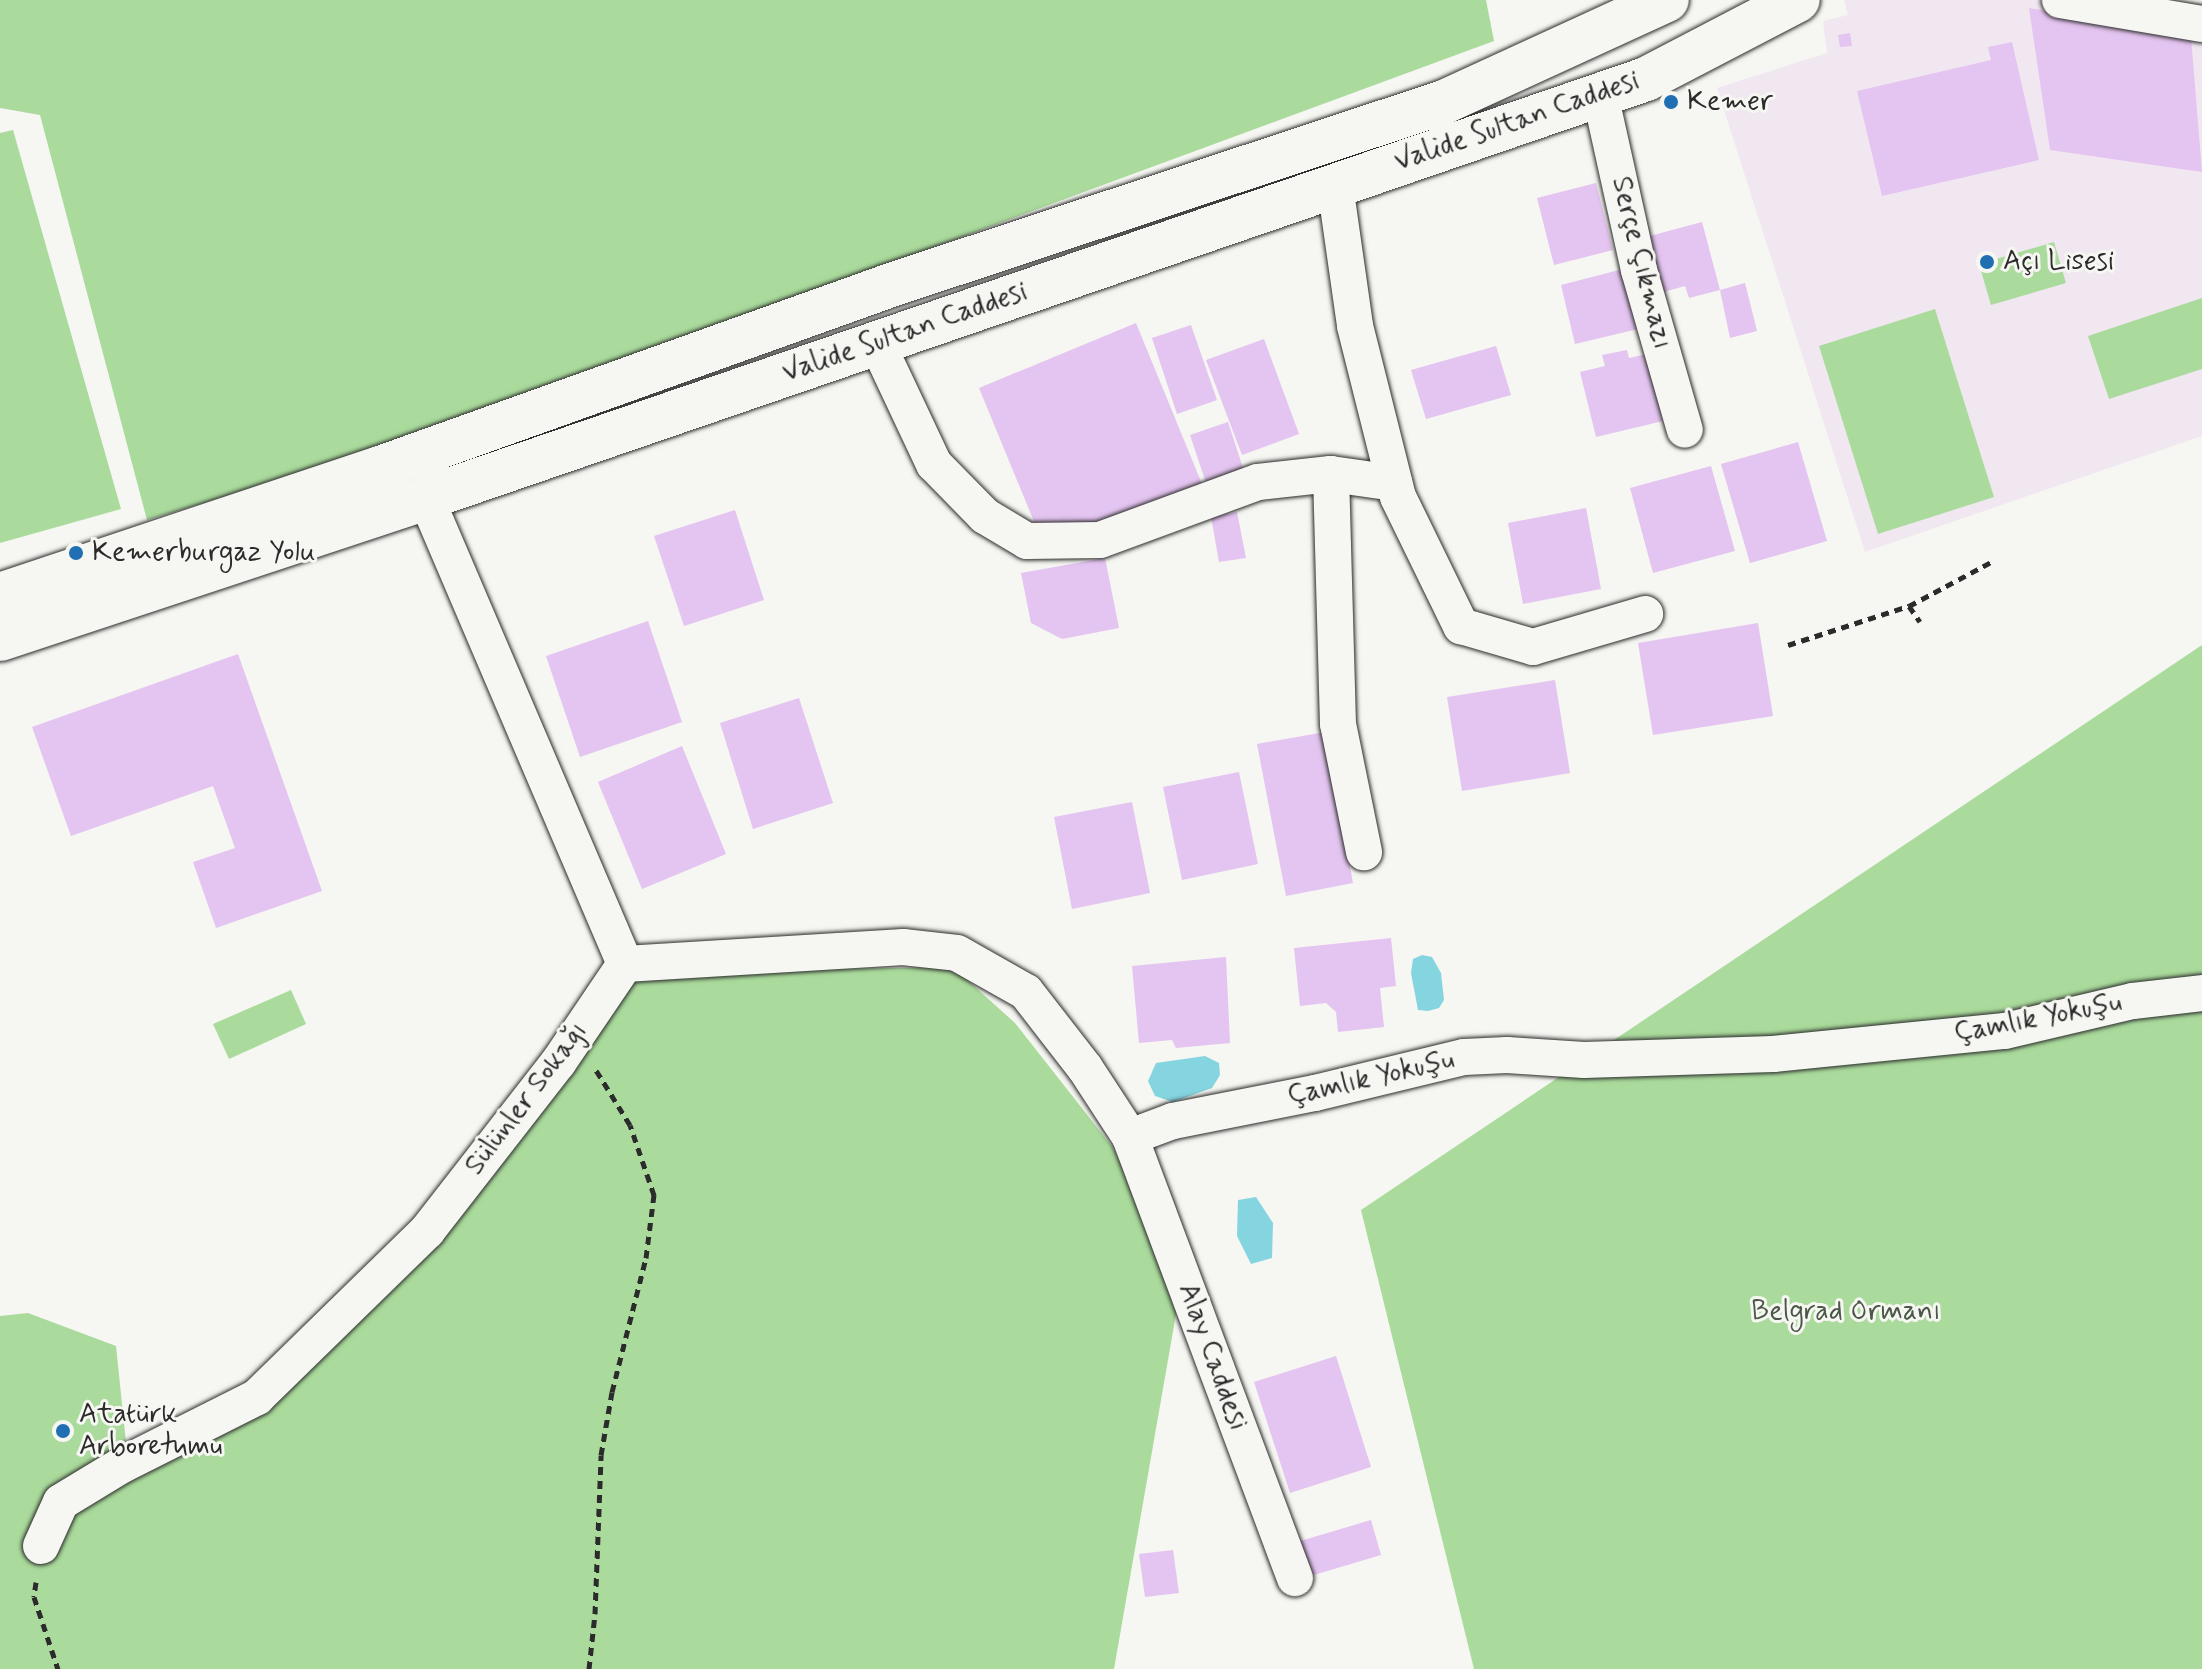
<!DOCTYPE html>
<meta charset="utf-8">
<style>
body{margin:0}
#map{position:relative;width:2202px;height:1669px;overflow:hidden;background:#f6f6f2;font-family:Mynerve,sans-serif}
div>[style]{position:absolute}
.built>*{inset:0;background:#f1e7f1}
.green>*{inset:0;background:#aadb9c}
.water>*{inset:0;background:#85d5e0}
.building>*{inset:0;background:#e4c4f0}
.path>*{height:5px;margin-top:-2.5px;transform-origin:0;background:repeating-linear-gradient(90deg,#2b2b2b 0 8px,transparent 0 14px)}
.roads{filter:drop-shadow(0 0 2px #2b2b2b) drop-shadow(0 0 2px #2b2b2b)}
.minor>*{height:36px;margin:-18px;padding:0 18px;transform-origin:18px;border-radius:18px;background:#f6f6f2}
.major>*{height:44px;margin:-22px;padding:0 22px;transform-origin:22px;border-radius:22px;background:#f6f6f2}
.dots>*{width:22px;height:22px;translate:-50% -50%;box-sizing:border-box;border:4px solid #f6f6f2;border-radius:50%}
span{translate:-50% -50%;white-space:nowrap;text-align:center;line-height:1.15;-webkit-text-stroke:6px #f6f6f2;paint-order:stroke}
.poi-label{font-size:28px;color:#2b2b2b}
.left{translate:0 -50%;text-align:left}
.street-label{font-size:28px;color:#2b2b2b}
.park-label{font-size:28px;color:#4b5747}
</style>
<div id="map">
<div class="built">
<i style="clip-path:polygon(1844px 0,2130px 0,2202px 11px,2202px 436px,1865px 552px,1717px 88px,1827px 53px,1823px 21px,1848px 15px)"></i>
</div>
<div class="green">
<i style="clip-path:polygon(0 0,1486px 0,1494px 41px,400px 444px,147px 520px,40px 115px,0 108px)"></i>
<i style="clip-path:polygon(13px 130px,121px 509px,0 543px,0 133px)"></i>
<i style="clip-path:polygon(2054px 242px,2066px 283px,1991px 305px,1979px 264px)"></i>
<i style="clip-path:polygon(2202px 298px,2202px 369px,2109px 399px,2088px 336px)"></i>
<i style="clip-path:polygon(1935px 309px,1994px 497px,1878px 534px,1819px 346px)"></i>
<i style="clip-path:polygon(2202px 645px,2202px 1669px,1474px 1669px,1361px 1210px)"></i>
<i style="clip-path:polygon(625px 964px,829px 969px,953px 967px,1015px 1023px,1114px 1149px,1179px 1297px,1114px 1669px,0 1669px,0 1316px,28px 1313px,116px 1346px,128px 1462px,257px 1397px,427px 1231px)"></i>
<i style="clip-path:polygon(291px 990px,306px 1024px,229px 1059px,213px 1024px)"></i>
</div>
<div class="water">
<i style="clip-path:polygon(1422px 955px,1432px 957px,1441px 973px,1444px 1000px,1439px 1008px,1428px 1011px,1418px 1010px,1411px 973px,1413px 959px)"></i>
<i style="clip-path:polygon(1205px 1056px,1219px 1063px,1220px 1075px,1212px 1088px,1173px 1102px,1155px 1096px,1148px 1081px,1156px 1063px)"></i>
<i style="clip-path:polygon(1256px 1197px,1273px 1223px,1272px 1258px,1251px 1264px,1237px 1236px,1238px 1200px)"></i>
</div>
<div class="building">
<i style="clip-path:polygon(2029px 8px,2191px 37px,2202px 172px,2050px 150px)"></i>
<i style="clip-path:polygon(1850px 33px,1852px 46px,1840px 47px,1838px 35px)"></i>
<i style="clip-path:polygon(2012px 42px,2039px 160px,1882px 196px,1857px 91px,1991px 60px,1988px 47px)"></i>
<i style="clip-path:polygon(1596px 183px,1613px 250px,1554px 265px,1537px 198px)"></i>
<i style="clip-path:polygon(1702px 222px,1720px 290px,1689px 298px,1685px 286px,1660px 293px,1646px 237px)"></i>
<i style="clip-path:polygon(1623px 269px,1638px 329px,1575px 344px,1561px 285px)"></i>
<i style="clip-path:polygon(1745px 283px,1757px 331px,1730px 338px,1720px 290px)"></i>
<i style="clip-path:polygon(1136px 323px,1202px 484px,1087px 532px,1035px 524px,979px 388px)"></i>
<i style="clip-path:polygon(1191px 325px,1217px 400px,1177px 414px,1152px 338px)"></i>
<i style="clip-path:polygon(1264px 339px,1299px 434px,1242px 455px,1206px 360px)"></i>
<i style="clip-path:polygon(1496px 346px,1511px 395px,1426px 419px,1411px 370px)"></i>
<i style="clip-path:polygon(1627px 350px,1629px 358px,1647px 354px,1663px 421px,1596px 437px,1580px 372px,1605px 366px,1602px 355px)"></i>
<i style="clip-path:polygon(1228px 422px,1245px 474px,1207px 486px,1190px 435px)"></i>
<i style="clip-path:polygon(1798px 442px,1827px 541px,1750px 563px,1721px 464px)"></i>
<i style="clip-path:polygon(1711px 466px,1735px 551px,1653px 573px,1630px 488px)"></i>
<i style="clip-path:polygon(1586px 508px,1601px 589px,1523px 604px,1508px 523px)"></i>
<i style="clip-path:polygon(735px 510px,764px 600px,684px 626px,654px 536px)"></i>
<i style="clip-path:polygon(1237px 512px,1246px 558px,1219px 562px,1211px 517px)"></i>
<i style="clip-path:polygon(1105px 558px,1119px 628px,1062px 639px,1031px 623px,1021px 573px)"></i>
<i style="clip-path:polygon(648px 621px,682px 722px,580px 757px,546px 656px)"></i>
<i style="clip-path:polygon(1758px 623px,1773px 716px,1653px 735px,1638px 643px)"></i>
<i style="clip-path:polygon(238px 654px,322px 891px,216px 928px,193px 862px,235px 848px,213px 786px,71px 836px,32px 727px)"></i>
<i style="clip-path:polygon(1555px 680px,1570px 773px,1462px 791px,1447px 697px)"></i>
<i style="clip-path:polygon(799px 698px,833px 803px,753px 829px,720px 723px)"></i>
<i style="clip-path:polygon(1325px 732px,1353px 883px,1286px 896px,1257px 744px)"></i>
<i style="clip-path:polygon(682px 746px,726px 854px,642px 889px,598px 782px)"></i>
<i style="clip-path:polygon(1239px 772px,1258px 864px,1182px 880px,1163px 787px)"></i>
<i style="clip-path:polygon(1132px 802px,1150px 893px,1072px 909px,1054px 817px)"></i>
<i style="clip-path:polygon(1391px 938px,1396px 986px,1380px 988px,1384px 1027px,1338px 1032px,1336px 1012px,1326px 1003px,1300px 1006px,1294px 948px)"></i>
<i style="clip-path:polygon(1226px 957px,1230px 1043px,1176px 1048px,1172px 1040px,1139px 1043px,1132px 966px)"></i>
<i style="clip-path:polygon(1336px 1356px,1371px 1467px,1290px 1493px,1254px 1382px)"></i>
<i style="clip-path:polygon(1371px 1520px,1381px 1555px,1307px 1577px,1297px 1542px)"></i>
<i style="clip-path:polygon(1173px 1550px,1179px 1593px,1145px 1597px,1139px 1554px)"></i>
</div>
<div class="path">
<i style="left:1909px;top:606px;width:19px;rotate:55deg"></i>
<i style="left:1788px;top:645px;width:127px;rotate:-17.9deg"></i>
<i style="left:1909px;top:606px;width:95px;rotate:-28.2deg"></i>
<i style="left:36px;top:1582px;width:15px;rotate:98deg"></i>
<i style="left:34px;top:1597px;width:76px;rotate:71.6deg"></i>
<i style="left:589px;top:1669px;width:55px;rotate:-83.8deg"></i>
<i style="left:595px;top:1614px;width:159px;rotate:-87.8deg"></i>
<i style="left:601px;top:1455px;width:64px;rotate:-80.1deg"></i>
<i style="left:612px;top:1392px;width:138px;rotate:-75.8deg"></i>
<i style="left:646px;top:1258px;width:64px;rotate:-82.8deg"></i>
<i style="left:654px;top:1195px;width:74px;rotate:-108.9deg"></i>
<i style="left:630px;top:1125px;width:65px;rotate:-121.7deg"></i>
</div>
<div class="roads">
<div class="minor">
<i style="left:2060px;top:0;width:144px;rotate:9.6deg"></i>
<i style="left:1600px;top:94px;width:180px;rotate:77.5deg"></i>
<i style="left:1639px;top:270px;width:166px;rotate:74deg"></i>
<i style="left:1335px;top:185px;width:142px;rotate:81.9deg"></i>
<i style="left:1355px;top:326px;width:176px;rotate:75.9deg"></i>
<i style="left:1398px;top:497px;width:144px;rotate:64deg"></i>
<i style="left:1461px;top:626px;width:75px;rotate:16.3deg"></i>
<i style="left:1533px;top:647px;width:117px;rotate:-16.4deg"></i>
<i style="left:877px;top:343px;width:134px;rotate:64.8deg"></i>
<i style="left:934px;top:464px;width:73px;rotate:45.6deg"></i>
<i style="left:985px;top:516px;width:49px;rotate:30.8deg"></i>
<i style="left:1027px;top:541px;width:73px;rotate:-0.8deg"></i>
<i style="left:1100px;top:540px;width:168px;rotate:-20.2deg"></i>
<i style="left:1258px;top:482px;width:73px;rotate:-6.3deg"></i>
<i style="left:1331px;top:474px;width:64px;rotate:8.1deg"></i>
<i style="left:1331px;top:474px;width:250px;rotate:88.4deg"></i>
<i style="left:1338px;top:724px;width:131px;rotate:78.5deg"></i>
<i style="left:625px;top:964px;width:279px;rotate:-3.5deg"></i>
<i style="left:903px;top:947px;width:54px;rotate:6.3deg"></i>
<i style="left:957px;top:953px;width:79px;rotate:29.5deg"></i>
<i style="left:1026px;top:992px;width:96px;rotate:52.2deg"></i>
<i style="left:1085px;top:1068px;width:82px;rotate:56.9deg"></i>
<i style="left:1130px;top:1137px;width:46px;rotate:-20.4deg"></i>
<i style="left:1173px;top:1121px;width:145px;rotate:-11.2deg"></i>
<i style="left:1315px;top:1093px;width:153px;rotate:-13.6deg"></i>
<i style="left:1464px;top:1057px;width:43px;rotate:-2.7deg"></i>
<i style="left:1507px;top:1055px;width:77px;rotate:3.7deg"></i>
<i style="left:1584px;top:1060px;width:189px;rotate:-1.8deg"></i>
<i style="left:1773px;top:1054px;width:233px;rotate:-5.7deg"></i>
<i style="left:2005px;top:1031px;width:131px;rotate:-13.2deg"></i>
<i style="left:2133px;top:1001px;width:69px;rotate:-6.6deg"></i>
<i style="left:1130px;top:1137px;width:471px;rotate:69.5deg"></i>
<i style="left:41px;top:1546px;width:48px;rotate:-65.6deg"></i>
<i style="left:61px;top:1502px;width:71px;rotate:-31.2deg"></i>
<i style="left:122px;top:1465px;width:151px;rotate:-26.7deg"></i>
<i style="left:257px;top:1397px;width:238px;rotate:-44.3deg"></i>
<i style="left:427px;top:1231px;width:213px;rotate:-52.1deg"></i>
<i style="left:558px;top:1063px;width:120px;rotate:-55.9deg"></i>
<i style="left:625px;top:964px;width:507px;rotate:-113.12deg"></i>
</div>
<div class="major">
<i style="left:0;top:595px;width:401px;rotate:-18.5deg"></i>
<i style="left:380px;top:468px;width:543px;rotate:-19.7deg"></i>
<i style="left:891px;top:285px;width:582px;rotate:-18.31deg"></i>
<i style="left:1444px;top:102px;width:245px;rotate:-24.6deg"></i>
<i style="left:0;top:639px;width:449px;rotate:-18.3deg"></i>
<i style="left:426px;top:498px;width:1290px;rotate:-18.95deg"></i>
<i style="left:1646px;top:79px;width:171px;rotate:-27.5deg"></i>
</div>
</div>
<div class="dots">
<i style="left:1671px;top:102px;background:#1f6fb2"></i>
<i style="left:1987px;top:262px;background:#1f6fb2"></i>
<i style="left:76px;top:553px;background:#1f6fb2"></i>
<i style="left:63px;top:1431px;background:#1f6fb2"></i>
</div>
<div class="poi-label">
<span class="left" style="left:1687px;top:102px">Kemer</span>
<span class="left" style="left:2003px;top:262px">Açı Lisesi</span>
<span class="left" style="left:92px;top:553px">Kemerburgaz Yolu</span>
<span class="left" style="left:79px;top:1431px">Atatürk<br>Arboretumu</span>
</div>
<div class="street-label">
<span style="left:1517px;top:122px;rotate:-19deg">Valide Sultan Caddesi</span>
<span style="left:1641px;top:263px;rotate:76deg">Serçe Çıkmazı</span>
<span style="left:905px;top:333px;rotate:-19deg">Valide Sultan Caddesi</span>
<span style="left:2038px;top:1019px;rotate:-11deg">Çamlık Yokuşu</span>
<span style="left:1371px;top:1079px;rotate:-13deg">Çamlık Yokuşu</span>
<span style="left:527px;top:1099px;rotate:-53deg">Sülünler Sokağı</span>
<span style="left:1212px;top:1357px;rotate:70deg">Alay Caddesi</span>
</div>
<div class="park-label">
<span style="left:1846px;top:1312px">Belgrad Ormanı</span>
</div>
</div>
